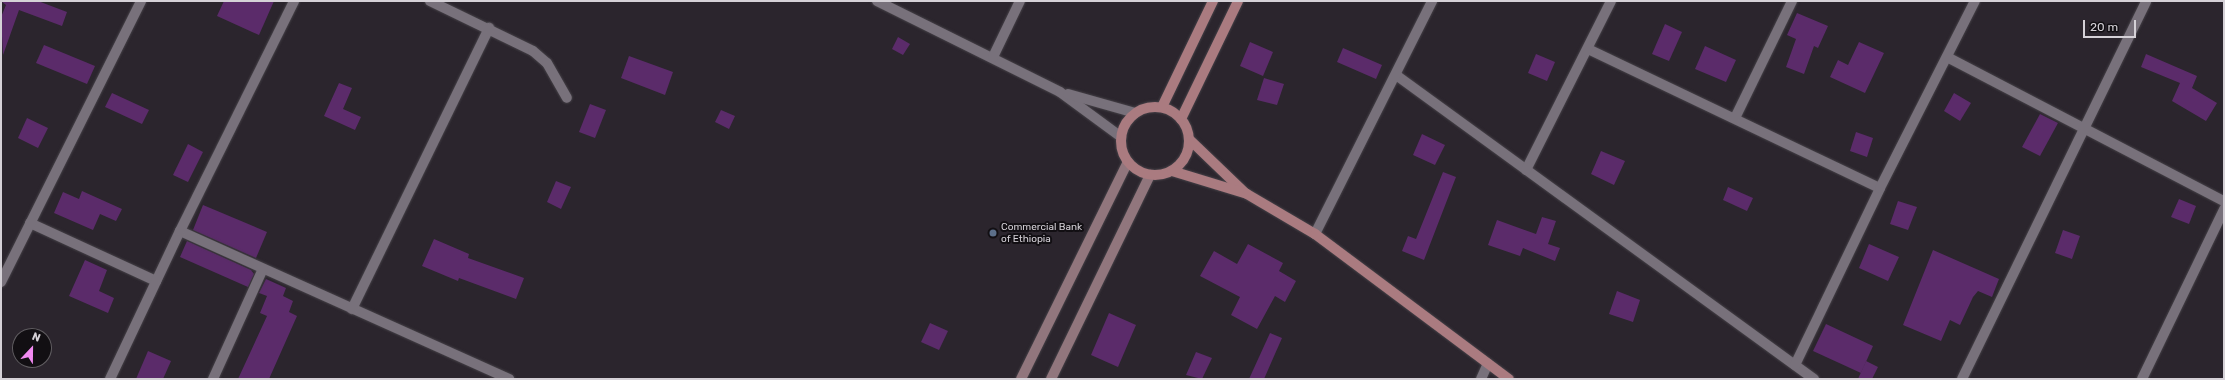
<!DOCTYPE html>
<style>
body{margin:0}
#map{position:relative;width:2225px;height:380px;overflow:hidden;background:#2b252d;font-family:Rubik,sans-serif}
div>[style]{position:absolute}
.building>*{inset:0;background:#5b2b6a}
.roads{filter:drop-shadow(0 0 1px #454147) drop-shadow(0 0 1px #454147)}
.street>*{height:10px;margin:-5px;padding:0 5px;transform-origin:5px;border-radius:5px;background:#78717b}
.secondary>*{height:10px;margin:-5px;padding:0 5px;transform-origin:5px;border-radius:5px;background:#91767d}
.primary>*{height:10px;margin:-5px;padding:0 5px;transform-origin:5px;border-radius:5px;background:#aa7b80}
.primary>.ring{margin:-5px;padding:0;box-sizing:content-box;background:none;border:10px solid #aa7b80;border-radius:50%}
.dots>*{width:11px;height:11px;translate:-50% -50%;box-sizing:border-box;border:2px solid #120f13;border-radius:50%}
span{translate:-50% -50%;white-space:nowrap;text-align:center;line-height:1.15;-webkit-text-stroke:4px #120f13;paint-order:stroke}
.poi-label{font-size:10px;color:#d5d1d7}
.left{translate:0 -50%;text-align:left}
.frame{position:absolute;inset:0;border:2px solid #d5d1d7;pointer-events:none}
.north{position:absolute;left:12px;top:328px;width:40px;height:40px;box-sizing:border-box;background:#120f13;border:1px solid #605d61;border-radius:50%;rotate:22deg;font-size:11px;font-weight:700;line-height:16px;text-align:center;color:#d5d1d7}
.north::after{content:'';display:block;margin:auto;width:14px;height:18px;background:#f28af2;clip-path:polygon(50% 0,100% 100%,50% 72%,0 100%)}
.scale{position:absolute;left:2083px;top:20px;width:53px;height:18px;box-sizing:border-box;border:2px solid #d5d1d7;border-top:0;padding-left:5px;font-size:12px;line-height:14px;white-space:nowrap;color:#d5d1d7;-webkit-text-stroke:3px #120f13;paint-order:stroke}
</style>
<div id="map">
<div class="building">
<i style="clip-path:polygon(1px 1px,38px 1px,67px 12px,62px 26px,19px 10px,3px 55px,1px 17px,6px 5px)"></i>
<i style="clip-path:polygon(224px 1px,274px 1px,259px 35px,217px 16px)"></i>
<i style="clip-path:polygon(1797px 13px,1828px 26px,1818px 48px,1814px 46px,1804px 74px,1786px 67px,1796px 39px,1787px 35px)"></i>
<i style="clip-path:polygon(1665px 24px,1682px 32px,1669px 61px,1652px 54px)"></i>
<i style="clip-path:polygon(898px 37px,910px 44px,903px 55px,892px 49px)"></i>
<i style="clip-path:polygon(1250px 42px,1273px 52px,1263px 76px,1240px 66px)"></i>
<i style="clip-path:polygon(1859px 42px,1884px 53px,1865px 93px,1830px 77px,1838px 60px,1848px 65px)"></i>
<i style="clip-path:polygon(44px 45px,95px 66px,87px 84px,36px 63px)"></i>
<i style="clip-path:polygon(1705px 46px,1736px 60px,1726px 82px,1695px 69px)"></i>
<i style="clip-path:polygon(1343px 48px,1382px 65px,1376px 79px,1337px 62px)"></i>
<i style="clip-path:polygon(1536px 54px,1555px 62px,1547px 81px,1528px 73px)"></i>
<i style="clip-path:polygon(2146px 54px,2197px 76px,2192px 88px,2217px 103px,2206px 121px,2172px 101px,2180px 83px,2141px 67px)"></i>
<i style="clip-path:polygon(629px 56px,673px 72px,665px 95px,621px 78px)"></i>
<i style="clip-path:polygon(1264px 78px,1284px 84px,1277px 105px,1257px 100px)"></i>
<i style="clip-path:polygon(339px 83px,352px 88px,343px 109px,361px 117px,355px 130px,324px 116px)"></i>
<i style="clip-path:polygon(112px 93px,149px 110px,142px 124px,105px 107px)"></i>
<i style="clip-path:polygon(1954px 93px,1971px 103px,1960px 121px,1944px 111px)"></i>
<i style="clip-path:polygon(590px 104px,606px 110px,595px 138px,579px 132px)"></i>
<i style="clip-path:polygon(721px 110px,735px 116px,729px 129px,715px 122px)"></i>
<i style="clip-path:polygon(2040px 114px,2058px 123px,2040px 156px,2022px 147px)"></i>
<i style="clip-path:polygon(27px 118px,48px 128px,38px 148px,18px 138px)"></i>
<i style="clip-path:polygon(1856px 132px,1873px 138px,1867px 157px,1850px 151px)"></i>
<i style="clip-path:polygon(1422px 134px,1445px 145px,1435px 165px,1413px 155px)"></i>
<i style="clip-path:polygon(188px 144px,203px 152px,188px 182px,173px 175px)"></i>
<i style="clip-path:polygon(1601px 151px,1625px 161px,1614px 185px,1591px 174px)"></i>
<i style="clip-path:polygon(1443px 172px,1456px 177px,1424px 260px,1402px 251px,1408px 236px,1416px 239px)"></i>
<i style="clip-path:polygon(556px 181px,571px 187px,561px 209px,547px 202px)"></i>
<i style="clip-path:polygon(1728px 187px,1753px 198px,1747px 211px,1723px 200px)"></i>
<i style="clip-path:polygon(82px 191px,122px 209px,116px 221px,100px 214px,93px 230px,54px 213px,63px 192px,79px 199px)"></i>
<i style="clip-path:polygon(2179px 199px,2196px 206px,2189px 224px,2171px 217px)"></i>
<i style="clip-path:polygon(1898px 201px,1917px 207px,1908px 230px,1890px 224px)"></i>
<i style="clip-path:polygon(203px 205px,267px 232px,256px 258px,193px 230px)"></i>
<i style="clip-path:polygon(1542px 217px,1556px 221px,1548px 244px,1560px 248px,1555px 261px,1523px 248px,1520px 256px,1488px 245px,1497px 220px,1536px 234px)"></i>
<i style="clip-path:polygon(2063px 230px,2080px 236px,2072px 259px,2055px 253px)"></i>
<i style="clip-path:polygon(434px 239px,469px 254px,468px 258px,524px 278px,516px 299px,459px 278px,458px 281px,422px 266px)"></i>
<i style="clip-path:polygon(187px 241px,251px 270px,254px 274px,248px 287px,180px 257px)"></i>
<i style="clip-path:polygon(1248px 244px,1283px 263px,1279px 271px,1296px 281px,1285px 302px,1275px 296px,1257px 329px,1231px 315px,1240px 297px,1200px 276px,1214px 251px,1237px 264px)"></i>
<i style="clip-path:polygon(1869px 244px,1899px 257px,1888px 281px,1859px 268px)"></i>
<i style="clip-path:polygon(1933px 250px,1999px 279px,1992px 297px,1978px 291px,1973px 297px,1960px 325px,1950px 320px,1941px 341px,1903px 325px)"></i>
<i style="clip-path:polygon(85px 260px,107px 270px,99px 291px,114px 298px,108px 313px,69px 296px)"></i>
<i style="clip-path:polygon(266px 279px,286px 288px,283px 296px,293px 301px,289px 312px,297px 316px,269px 379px,238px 379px,267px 316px,260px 313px,267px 296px,259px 293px)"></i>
<i style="clip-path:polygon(1617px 291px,1640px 300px,1633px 322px,1609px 314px)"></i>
<i style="clip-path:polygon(1109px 313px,1136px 325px,1118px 367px,1091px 355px)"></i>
<i style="clip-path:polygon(930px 323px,948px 331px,939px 350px,921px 342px)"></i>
<i style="clip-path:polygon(1826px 324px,1873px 346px,1861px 373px,1813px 351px)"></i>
<i style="clip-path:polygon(1270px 333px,1282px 338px,1264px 379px,1249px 379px)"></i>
<i style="clip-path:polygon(148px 351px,171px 361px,163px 379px,136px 379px)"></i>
<i style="clip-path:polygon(1196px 352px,1212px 358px,1202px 379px,1186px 375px)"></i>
<i style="clip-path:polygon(1866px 361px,1878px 367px,1872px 379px,1858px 379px)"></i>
</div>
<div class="roads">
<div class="street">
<i style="left:430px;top:1px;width:114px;rotate:25.9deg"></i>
<i style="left:533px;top:51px;width:18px;rotate:41deg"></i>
<i style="left:547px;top:63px;width:40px;rotate:60.3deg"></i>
<i style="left:877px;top:1px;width:204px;rotate:26.4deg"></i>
<i style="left:1060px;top:92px;width:76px;rotate:36.4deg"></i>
<i style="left:1588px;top:49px;width:323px;rotate:25.5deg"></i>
<i style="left:993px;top:57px;width:62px;rotate:-64.3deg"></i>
<i style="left:1947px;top:57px;width:312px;rotate:27.5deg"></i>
<i style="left:1396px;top:75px;width:517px;rotate:36.03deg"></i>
<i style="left:1068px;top:94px;width:70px;rotate:15.8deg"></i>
<i style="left:1735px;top:118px;width:130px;rotate:-64deg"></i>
<i style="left:1526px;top:170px;width:189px;rotate:-63.3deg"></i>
<i style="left:30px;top:223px;width:139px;rotate:24.7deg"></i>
<i style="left:180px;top:231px;width:361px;rotate:24.2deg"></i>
<i style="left:1315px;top:234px;width:261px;rotate:-63.3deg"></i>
<i style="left:1px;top:282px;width:314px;rotate:-63.5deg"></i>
<i style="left:352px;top:309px;width:313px;rotate:-64deg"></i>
<i style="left:1795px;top:365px;width:196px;rotate:-64.3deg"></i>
<i style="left:1880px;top:188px;width:210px;rotate:-63.1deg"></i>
<i style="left:110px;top:379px;width:164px;rotate:-64.7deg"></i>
<i style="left:180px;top:231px;width:257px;rotate:-63.6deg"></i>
<i style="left:213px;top:379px;width:121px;rotate:-65.6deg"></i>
<i style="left:1481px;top:379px;width:17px;rotate:-66deg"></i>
<i style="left:1962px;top:379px;width:420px;rotate:-64deg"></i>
<i style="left:2142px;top:379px;width:189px;rotate:-64.2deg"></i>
</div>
<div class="secondary">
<i style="left:1021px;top:379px;width:242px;rotate:-63.8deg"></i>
<i style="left:1051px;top:379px;width:227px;rotate:-64.1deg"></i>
</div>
<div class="primary">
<i class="ring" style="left:1121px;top:107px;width:58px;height:58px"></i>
<i style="left:1162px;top:107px;width:118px;rotate:-64.3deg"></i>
<i style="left:1181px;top:119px;width:131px;rotate:-64.2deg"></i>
<i style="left:1190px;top:140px;width:76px;rotate:43.9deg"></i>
<i style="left:1172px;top:171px;width:78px;rotate:17deg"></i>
<i style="left:1247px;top:194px;width:79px;rotate:30.5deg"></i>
<i style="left:1315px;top:234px;width:242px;rotate:36.8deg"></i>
</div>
</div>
<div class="dots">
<i style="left:993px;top:233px;background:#5c6f8a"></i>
</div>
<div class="poi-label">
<span class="left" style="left:1001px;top:233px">Commercial Bank<br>of Ethiopia</span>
</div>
<div class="frame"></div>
<div class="north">N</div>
<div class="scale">20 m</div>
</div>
